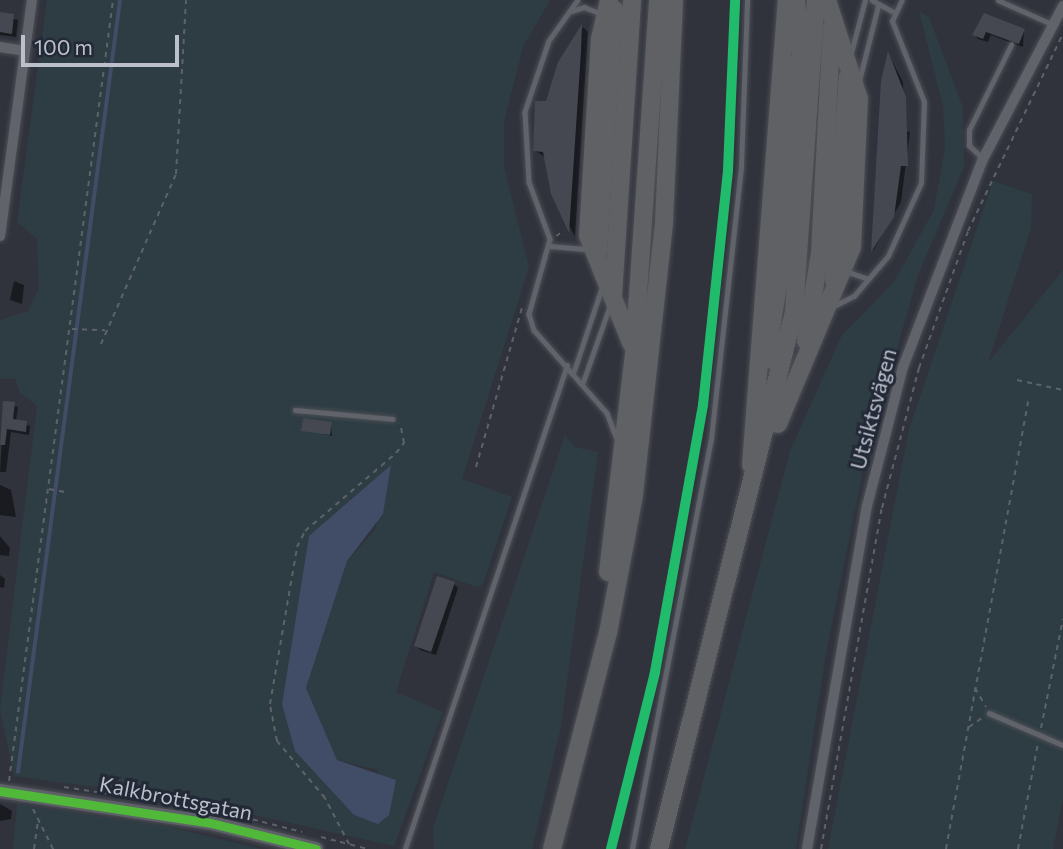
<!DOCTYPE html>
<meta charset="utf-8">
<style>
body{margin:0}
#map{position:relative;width:1063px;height:849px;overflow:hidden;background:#30333c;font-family:Commissioner,sans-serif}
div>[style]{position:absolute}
.green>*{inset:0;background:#2d3d43}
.water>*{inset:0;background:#414c67}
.shadow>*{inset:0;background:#0007}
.stream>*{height:3.5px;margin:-1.75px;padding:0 1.75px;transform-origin:1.75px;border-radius:1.75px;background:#414c67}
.building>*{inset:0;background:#454850}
.path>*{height:2px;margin-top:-1px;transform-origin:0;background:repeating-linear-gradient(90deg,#5d6268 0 5px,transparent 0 10px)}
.roads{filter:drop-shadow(0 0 2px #4c4e55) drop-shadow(0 0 2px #4c4e55)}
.lane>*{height:4.5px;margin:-2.25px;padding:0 2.25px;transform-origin:2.25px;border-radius:2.25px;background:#60636a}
.street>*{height:10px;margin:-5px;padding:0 5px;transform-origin:5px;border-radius:5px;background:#60636a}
.secondary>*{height:14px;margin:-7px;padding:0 7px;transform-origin:7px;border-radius:7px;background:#5e6168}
.highway>*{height:18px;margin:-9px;padding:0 9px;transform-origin:9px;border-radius:9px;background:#5f6164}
.bus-1>*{height:9px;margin:-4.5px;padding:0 4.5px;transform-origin:4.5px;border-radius:4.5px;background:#50b939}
.rail-1>*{height:10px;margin:-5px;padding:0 5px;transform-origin:5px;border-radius:5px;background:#20bc6c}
span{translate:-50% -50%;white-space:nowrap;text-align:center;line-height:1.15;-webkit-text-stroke:6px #232937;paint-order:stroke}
.street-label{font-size:21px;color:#bbc0cb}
.scale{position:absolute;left:21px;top:35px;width:158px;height:32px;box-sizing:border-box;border:4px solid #bbc0cb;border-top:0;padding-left:9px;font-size:21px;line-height:24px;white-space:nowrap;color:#bbc0cb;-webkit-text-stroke:5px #232937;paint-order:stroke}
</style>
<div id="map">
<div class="green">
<i style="clip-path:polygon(evenodd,47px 0,550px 0,523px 47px,504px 121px,504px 167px,529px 267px,462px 479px,512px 497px,483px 584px,477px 587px,434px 572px,396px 692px,443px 712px,394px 846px,179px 798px,14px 776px,0 709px,37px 406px,20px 393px,15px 379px,0 379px,0 320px,28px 311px,39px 288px,37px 239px,17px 222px,47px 0,391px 465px,375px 530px,347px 561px,306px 688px,337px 760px,379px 770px,354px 815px,282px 704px,309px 537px,391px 465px)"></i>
<i style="clip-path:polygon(919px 11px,929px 17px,963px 108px,964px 167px,918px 275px,866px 457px,826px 653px,796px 849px,685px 849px,790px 451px,842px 335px,894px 282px,934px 210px,945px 147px,943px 106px)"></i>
<i style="clip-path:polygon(993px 181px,1032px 194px,1031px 228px,988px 363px,1063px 270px,1063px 798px,1053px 849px,828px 849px,909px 429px)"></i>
<i style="clip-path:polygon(565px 435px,575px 447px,598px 452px,561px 726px,532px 849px,434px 849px,433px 828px)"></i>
<i style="clip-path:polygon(17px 804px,169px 827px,261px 849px,13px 849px)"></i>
</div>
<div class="water">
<i style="clip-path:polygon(391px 465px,383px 514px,347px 561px,306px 688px,337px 760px,396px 780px,389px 815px,378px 824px,354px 815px,295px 751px,282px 704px,309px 536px)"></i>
</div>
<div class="shadow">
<i style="clip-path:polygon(985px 15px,1024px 30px,1023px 47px,991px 35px,988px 42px,978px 39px,974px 34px)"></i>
<i style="clip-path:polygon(0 16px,18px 20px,16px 37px,0 35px)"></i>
<i style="clip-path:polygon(583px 27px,588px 32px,575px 237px,553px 193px,545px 157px,534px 150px,560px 63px)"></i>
<i style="clip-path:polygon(889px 55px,903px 82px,904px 131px,910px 132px,901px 202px,873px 251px)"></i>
<i style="clip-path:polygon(14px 281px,24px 285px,22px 304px,10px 300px)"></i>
<i style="clip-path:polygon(4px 403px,18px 407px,16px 421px,30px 426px,29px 435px,11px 432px,6px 472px,0 472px)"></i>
<i style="clip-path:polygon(331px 423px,332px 436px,303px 430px)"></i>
<i style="clip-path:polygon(0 485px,11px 490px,16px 517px,0 515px)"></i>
<i style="clip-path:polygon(0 536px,10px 548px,9px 556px,0 555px)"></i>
<i style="clip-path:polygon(0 575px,5px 579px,4px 588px,0 587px)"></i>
<i style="clip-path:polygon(454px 584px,458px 588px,436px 655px,420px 650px,416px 645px)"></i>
<i style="clip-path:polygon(0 804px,12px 811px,11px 819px,0 821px)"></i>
</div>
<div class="stream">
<i style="left:18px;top:772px;width:779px;rotate:-82.47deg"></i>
</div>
<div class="building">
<i style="clip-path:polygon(0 12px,14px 14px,12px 34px,0 32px)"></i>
<i style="clip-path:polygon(984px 13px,1025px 29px,1019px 44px,986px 32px,983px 39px,972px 35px)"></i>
<i style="clip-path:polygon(582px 24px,581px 51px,569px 233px,551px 194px,543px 152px,533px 151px,535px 101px,546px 101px,558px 62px)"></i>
<i style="clip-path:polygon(888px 51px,906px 97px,908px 166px,901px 166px,894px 217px,871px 252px,881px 81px)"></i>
<i style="clip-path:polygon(3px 401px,15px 402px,13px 419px,27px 421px,26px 432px,7px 429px,5px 445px,0 445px)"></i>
<i style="clip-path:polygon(303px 418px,332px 422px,330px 435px,301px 431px)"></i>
<i style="clip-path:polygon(437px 576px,455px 582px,431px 652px,414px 646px)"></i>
</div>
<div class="path">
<i style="left:556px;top:236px;width:9px;rotate:-32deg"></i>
<i style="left:72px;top:329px;width:33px;rotate:2deg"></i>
<i style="left:101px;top:344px;width:186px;rotate:-66.2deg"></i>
<i style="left:176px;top:174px;width:174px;rotate:-86.7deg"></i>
<i style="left:1017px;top:380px;width:47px;rotate:12.3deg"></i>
<i style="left:476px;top:467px;width:170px;rotate:-73.9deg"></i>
<i style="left:49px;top:489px;width:16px;rotate:11deg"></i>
<i style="left:975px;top:688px;width:22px;rotate:60deg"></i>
<i style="left:969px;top:727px;width:16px;rotate:-35deg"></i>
<i style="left:1041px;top:728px;width:111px;rotate:-78.6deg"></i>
<i style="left:9px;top:781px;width:788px;rotate:-82.41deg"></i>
<i style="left:64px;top:787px;width:131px;rotate:8.8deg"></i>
<i style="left:33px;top:809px;width:45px;rotate:63.4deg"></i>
<i style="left:243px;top:817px;width:61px;rotate:14.3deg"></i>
<i style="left:321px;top:837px;width:49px;rotate:14.3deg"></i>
<i style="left:349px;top:844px;width:52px;rotate:-117.6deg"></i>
<i style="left:325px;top:798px;width:75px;rotate:-130.1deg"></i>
<i style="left:277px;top:741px;width:38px;rotate:-101deg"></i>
<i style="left:270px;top:704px;width:159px;rotate:-80.2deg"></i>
<i style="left:297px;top:547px;width:18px;rotate:-63deg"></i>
<i style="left:305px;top:531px;width:120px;rotate:-40.6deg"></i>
<i style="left:396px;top:453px;width:13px;rotate:-51deg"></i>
<i style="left:404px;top:443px;width:20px;rotate:-101deg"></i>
<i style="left:34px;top:849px;width:30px;rotate:-82deg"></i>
<i style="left:821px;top:849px;width:346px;rotate:-79.9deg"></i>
<i style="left:882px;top:508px;width:145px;rotate:-75.2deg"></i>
<i style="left:919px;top:368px;width:145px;rotate:-70.3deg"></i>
<i style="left:968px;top:231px;width:219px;rotate:-64.3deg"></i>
<i style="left:946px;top:849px;width:459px;rotate:-79.6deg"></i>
<i style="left:1018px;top:849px;width:108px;rotate:-79.3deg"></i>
</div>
<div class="roads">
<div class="lane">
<i style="left:578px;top:0;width:50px;rotate:125.3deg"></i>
<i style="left:549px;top:41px;width:75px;rotate:108.7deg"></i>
<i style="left:525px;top:112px;width:70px;rotate:86.7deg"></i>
<i style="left:529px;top:182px;width:61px;rotate:69.8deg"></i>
<i style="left:550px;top:239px;width:78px;rotate:105.6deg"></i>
<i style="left:529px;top:314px;width:17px;rotate:73deg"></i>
<i style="left:534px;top:330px;width:111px;rotate:48.7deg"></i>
<i style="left:607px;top:413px;width:26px;rotate:69deg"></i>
<i style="left:872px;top:0;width:25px;rotate:29deg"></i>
<i style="left:998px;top:0;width:59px;rotate:24deg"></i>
<i style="left:569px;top:12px;width:16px;rotate:-18deg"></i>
<i style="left:584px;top:7px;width:17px;rotate:21deg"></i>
<i style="left:851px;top:53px;width:55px;rotate:-75.2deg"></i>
<i style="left:859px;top:81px;width:77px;rotate:-75.8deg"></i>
<i style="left:982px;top:158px;width:18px;rotate:-137deg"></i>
<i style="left:969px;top:146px;width:16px;rotate:-90deg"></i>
<i style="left:969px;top:130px;width:95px;rotate:-63.7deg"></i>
<i style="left:550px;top:246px;width:37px;rotate:5deg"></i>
<i style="left:848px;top:272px;width:21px;rotate:19deg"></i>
<i style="left:834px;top:306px;width:22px;rotate:-27deg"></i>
<i style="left:854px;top:296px;width:52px;rotate:-49.6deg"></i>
<i style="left:888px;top:256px;width:80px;rotate:-65.7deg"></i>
<i style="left:921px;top:183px;width:81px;rotate:-87.9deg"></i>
<i style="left:924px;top:102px;width:87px;rotate:-111.6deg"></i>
<i style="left:892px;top:21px;width:23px;rotate:-65deg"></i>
<i style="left:574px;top:371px;width:89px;rotate:-71.6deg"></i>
<i style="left:583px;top:382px;width:82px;rotate:-70.7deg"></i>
<i style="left:295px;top:410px;width:98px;rotate:5.2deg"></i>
<i style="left:989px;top:713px;width:81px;rotate:23.4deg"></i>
<i style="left:405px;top:849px;width:510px;rotate:-71.49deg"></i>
<i style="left:632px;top:849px;width:418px;rotate:-79.1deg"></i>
<i style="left:711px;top:439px;width:275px;rotate:-83.7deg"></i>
<i style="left:741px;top:166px;width:166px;rotate:-87.9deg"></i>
</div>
<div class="street">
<i style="left:0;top:47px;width:25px;rotate:9deg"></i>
<i style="left:0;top:236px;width:238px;rotate:-82.3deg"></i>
<i style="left:807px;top:849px;width:348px;rotate:-80.1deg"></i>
<i style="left:867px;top:506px;width:144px;rotate:-75.5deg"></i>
<i style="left:903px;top:367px;width:223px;rotate:-69deg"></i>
<i style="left:983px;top:159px;width:173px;rotate:-62.4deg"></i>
</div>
<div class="secondary">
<i style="left:0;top:791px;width:213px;rotate:8.6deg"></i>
<i style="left:211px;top:823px;width:108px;rotate:13.9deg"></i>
</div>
<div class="highway">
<i style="left:609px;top:0;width:39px;rotate:103deg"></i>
<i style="left:600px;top:38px;width:198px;rotate:93.5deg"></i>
<i style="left:588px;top:236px;width:115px;rotate:68.1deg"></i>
<i style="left:796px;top:0;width:79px;rotate:84.9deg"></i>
<i style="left:598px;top:251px;width:242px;rotate:-86.2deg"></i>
<i style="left:834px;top:280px;width:203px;rotate:-86.1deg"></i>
<i style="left:613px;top:296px;width:297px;rotate:-86.3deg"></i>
<i style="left:806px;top:341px;width:89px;rotate:-81deg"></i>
<i style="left:820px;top:253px;width:226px;rotate:-87deg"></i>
<i style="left:766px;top:360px;width:133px;rotate:-80.9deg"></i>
<i style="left:787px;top:229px;width:165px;rotate:-87.2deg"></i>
<i style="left:778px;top:424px;width:192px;rotate:-67.3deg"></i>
<i style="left:852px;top:247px;width:148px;rotate:-87.3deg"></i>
<i style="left:859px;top:99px;width:104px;rotate:-107.9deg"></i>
<i style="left:751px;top:465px;width:466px;rotate:-85.6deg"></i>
<i style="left:608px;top:572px;width:221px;rotate:-83.2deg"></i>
<i style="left:634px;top:353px;width:354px;rotate:-86.1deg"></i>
<i style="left:552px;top:849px;width:223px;rotate:-75.5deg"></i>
<i style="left:608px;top:633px;width:140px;rotate:-79.3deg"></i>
<i style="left:634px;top:495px;width:275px;rotate:-83.7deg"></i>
<i style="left:664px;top:222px;width:222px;rotate:-87.4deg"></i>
<i style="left:659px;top:849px;width:554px;rotate:-75.89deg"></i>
<i style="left:794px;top:312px;width:313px;rotate:-86deg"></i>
</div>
</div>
<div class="bus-1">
<i style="left:0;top:791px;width:213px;rotate:8.6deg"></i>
<i style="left:211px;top:823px;width:108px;rotate:13.9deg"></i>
</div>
<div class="rail-1">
<i style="left:611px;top:849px;width:182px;rotate:-76deg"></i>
<i style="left:655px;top:672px;width:271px;rotate:-79.8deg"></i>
<i style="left:703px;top:405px;width:236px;rotate:-83.9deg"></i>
<i style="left:728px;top:170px;width:170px;rotate:-87.6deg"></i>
</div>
<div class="street-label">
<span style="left:873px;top:409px;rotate:-75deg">Utsiktsvägen</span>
<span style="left:176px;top:798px;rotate:11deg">Kalkbrottsgatan</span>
</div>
<div class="scale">100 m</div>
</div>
